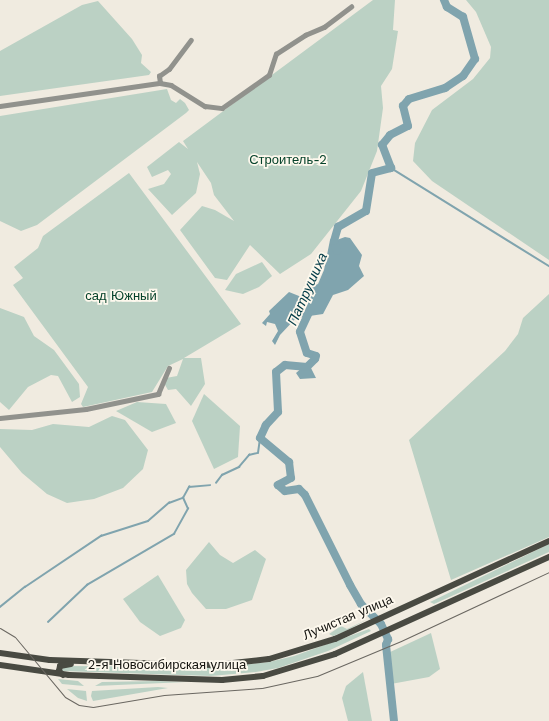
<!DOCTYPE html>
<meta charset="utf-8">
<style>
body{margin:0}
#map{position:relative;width:549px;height:721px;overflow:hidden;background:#f0ebe0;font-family:"Work Sans",sans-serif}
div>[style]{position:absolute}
.green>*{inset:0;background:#bbd1c4}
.water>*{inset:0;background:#80a4ae}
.stream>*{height:1.5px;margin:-0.75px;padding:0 0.75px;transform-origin:0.75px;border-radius:0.75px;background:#80a4ae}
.river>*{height:8px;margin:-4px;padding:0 4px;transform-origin:4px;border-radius:4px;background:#80a4ae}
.minor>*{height:4.5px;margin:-2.25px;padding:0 2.25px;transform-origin:2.25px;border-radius:2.25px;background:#91928d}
.major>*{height:6px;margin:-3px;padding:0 3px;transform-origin:3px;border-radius:3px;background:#494a42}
.tram>*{height:1px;margin:-0.5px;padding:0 0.5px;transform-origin:0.5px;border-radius:0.5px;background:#6a6761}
span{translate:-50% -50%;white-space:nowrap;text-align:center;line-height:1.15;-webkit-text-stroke:3.5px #fdf8ed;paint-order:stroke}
.park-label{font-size:13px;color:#05422a}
.street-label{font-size:13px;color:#14130f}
.water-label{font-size:14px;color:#003a46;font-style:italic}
</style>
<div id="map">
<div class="green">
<i style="clip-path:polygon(373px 0,395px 0,393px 30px,398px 31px,392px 69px,381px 86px,383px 108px,377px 151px,361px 191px,311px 254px,280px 274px,250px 245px,227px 280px,215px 278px,180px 230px,202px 206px,215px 210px,234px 221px,214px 195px,211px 183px,197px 162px,200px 174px,196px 193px,172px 215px,148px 189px,164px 184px,171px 174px,168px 170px,152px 177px,147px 167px,179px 142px,188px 149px,183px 141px)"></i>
<i style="clip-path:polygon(466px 0,549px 0,549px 260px,432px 181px,413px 161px,415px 143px,432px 110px,473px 79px,490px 58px,491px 47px,476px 12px)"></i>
<i style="clip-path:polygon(98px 1px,132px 39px,142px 55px,141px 63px,151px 72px,149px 75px,0 96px,0 51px,82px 5px)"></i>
<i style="clip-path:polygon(167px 89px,171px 100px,176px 103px,180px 99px,185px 103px,189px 110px,186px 113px,37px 225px,21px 231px,0 221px,0 116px)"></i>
<i style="clip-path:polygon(129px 173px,241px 324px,184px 358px,201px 358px,205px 384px,191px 406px,176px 389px,168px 390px,164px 383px,166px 378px,177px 376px,183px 359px,168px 366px,152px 392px,83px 407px,81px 404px,88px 387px,13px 285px,23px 278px,14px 267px,38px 248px,43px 236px)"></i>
<i style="clip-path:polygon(262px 262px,272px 276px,259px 287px,243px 294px,225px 290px,236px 274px)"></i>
<i style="clip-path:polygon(549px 294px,549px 537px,451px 580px,409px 440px,505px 351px,518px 334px,523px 318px)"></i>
<i style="clip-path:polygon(0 308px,24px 317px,34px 336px,54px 350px,79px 384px,80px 397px,72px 402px,58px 376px,51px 375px,28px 387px,9px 410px,0 402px)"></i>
<i style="clip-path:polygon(204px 394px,240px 426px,238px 457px,214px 469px,192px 421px)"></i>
<i style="clip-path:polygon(137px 402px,166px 404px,176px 423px,152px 432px,116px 411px)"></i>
<i style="clip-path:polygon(112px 416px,125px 420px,148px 450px,143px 469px,123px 488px,94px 499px,67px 503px,47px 494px,22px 473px,0 447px,0 429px,32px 430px,53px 424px,89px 427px)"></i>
<i style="clip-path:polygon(209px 542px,220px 555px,233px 563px,255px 550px,266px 559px,252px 600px,226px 609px,206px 609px,192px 593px,187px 584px,186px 570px)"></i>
<i style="clip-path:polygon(549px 544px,549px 552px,434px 604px,430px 602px)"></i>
<i style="clip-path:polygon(158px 575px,185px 620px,181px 628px,160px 636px,140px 622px,123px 599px)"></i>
<i style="clip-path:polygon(366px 620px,344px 632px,333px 636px,329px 634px,341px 626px,347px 629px)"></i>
<i style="clip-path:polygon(369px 629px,371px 631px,328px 651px,278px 668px,256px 672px,211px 676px,62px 671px,63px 666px,218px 667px,269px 662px,294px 656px)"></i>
<i style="clip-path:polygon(431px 633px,440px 669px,429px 677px,391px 684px,388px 653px)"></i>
<i style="clip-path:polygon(363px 672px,372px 721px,348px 721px,342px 698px,346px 686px)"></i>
<i style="clip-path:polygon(58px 679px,78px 681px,84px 686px,62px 684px)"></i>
<i style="clip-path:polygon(157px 681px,186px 682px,95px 686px,102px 682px)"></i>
<i style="clip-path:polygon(158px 687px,168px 688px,93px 701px,91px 696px,92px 691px)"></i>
<i style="clip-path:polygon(67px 689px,86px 691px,87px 701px,78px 698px)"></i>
</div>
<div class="water">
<i style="clip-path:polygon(345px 237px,350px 238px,362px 255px,359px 266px,364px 276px,348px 290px,333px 295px,323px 314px,296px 318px,280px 335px,275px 345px,272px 341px,278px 331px,275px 324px,267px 322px,266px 326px,262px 323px,270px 314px,269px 311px,289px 292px,299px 296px,305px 303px,306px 288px,318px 284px,324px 270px,330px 240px,334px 241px)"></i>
<i style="clip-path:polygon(311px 362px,312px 363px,310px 366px,316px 378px,300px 379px,296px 373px,304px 366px,301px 364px,310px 364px)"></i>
</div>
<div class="stream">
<i style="left:391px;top:168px;width:186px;rotate:31.8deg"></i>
<i style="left:216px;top:483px;width:10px;rotate:-53deg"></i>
<i style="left:222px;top:475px;width:19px;rotate:-25deg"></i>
<i style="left:239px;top:467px;width:16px;rotate:-50deg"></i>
<i style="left:249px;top:455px;width:9px;rotate:-13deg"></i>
<i style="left:258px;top:453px;width:15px;rotate:-82deg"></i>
<i style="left:0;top:607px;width:32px;rotate:-39deg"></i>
<i style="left:25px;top:587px;width:92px;rotate:-33.9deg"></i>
<i style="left:101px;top:536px;width:49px;rotate:-17.7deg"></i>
<i style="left:148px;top:521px;width:28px;rotate:-41deg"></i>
<i style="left:169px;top:503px;width:15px;rotate:-20deg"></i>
<i style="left:48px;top:622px;width:54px;rotate:-43.5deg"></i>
<i style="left:87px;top:585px;width:101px;rotate:-30.4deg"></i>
<i style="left:174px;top:534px;width:29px;rotate:-61deg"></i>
<i style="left:188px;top:509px;width:12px;rotate:-114deg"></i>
<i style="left:183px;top:498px;width:13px;rotate:-61deg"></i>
<i style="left:189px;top:487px;width:21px;rotate:-5deg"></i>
</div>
<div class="river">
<i style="left:337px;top:251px;width:10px;rotate:-107deg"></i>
<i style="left:334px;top:241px;width:15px;rotate:-74deg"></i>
<i style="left:338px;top:227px;width:32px;rotate:-30deg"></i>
<i style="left:366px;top:211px;width:38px;rotate:-81deg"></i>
<i style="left:372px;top:173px;width:20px;rotate:-15deg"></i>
<i style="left:391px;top:168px;width:25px;rotate:-111deg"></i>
<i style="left:382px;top:145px;width:13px;rotate:-51deg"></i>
<i style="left:390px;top:135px;width:20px;rotate:-27deg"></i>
<i style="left:408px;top:126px;width:21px;rotate:-104deg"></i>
<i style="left:403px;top:106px;width:9px;rotate:-49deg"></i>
<i style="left:409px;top:99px;width:38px;rotate:-17deg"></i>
<i style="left:445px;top:88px;width:22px;rotate:-34deg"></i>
<i style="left:463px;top:76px;width:21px;rotate:-55deg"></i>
<i style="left:475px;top:59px;width:44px;rotate:-105.9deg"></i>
<i style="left:463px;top:17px;width:19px;rotate:-148deg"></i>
<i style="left:447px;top:7px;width:8px;rotate:-113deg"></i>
<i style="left:311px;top:308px;width:26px;rotate:115deg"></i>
<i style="left:300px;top:332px;width:22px;rotate:72deg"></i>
<i style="left:307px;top:353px;width:9px;rotate:18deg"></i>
<i style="left:316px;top:356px;width:3px;rotate:108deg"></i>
<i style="left:315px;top:359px;width:11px;rotate:135deg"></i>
<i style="left:307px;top:367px;width:22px;rotate:-175deg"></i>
<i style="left:285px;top:365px;width:11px;rotate:142deg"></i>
<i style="left:276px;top:372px;width:40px;rotate:87.1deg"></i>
<i style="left:278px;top:412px;width:18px;rotate:133deg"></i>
<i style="left:266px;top:425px;width:14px;rotate:115deg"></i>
<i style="left:260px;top:438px;width:38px;rotate:40deg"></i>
<i style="left:289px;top:462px;width:16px;rotate:83deg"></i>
<i style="left:291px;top:478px;width:15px;rotate:152deg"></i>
<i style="left:278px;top:485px;width:9px;rotate:41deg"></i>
<i style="left:285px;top:491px;width:14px;rotate:-8deg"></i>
<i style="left:299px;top:489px;width:8px;rotate:45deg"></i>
<i style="left:305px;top:495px;width:101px;rotate:63.4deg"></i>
<i style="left:350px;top:585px;width:22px;rotate:60deg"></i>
<i style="left:361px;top:604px;width:28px;rotate:45deg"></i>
<i style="left:381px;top:624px;width:17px;rotate:65deg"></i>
<i style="left:388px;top:639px;width:6px;rotate:108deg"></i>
<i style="left:386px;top:645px;width:76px;rotate:84deg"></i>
</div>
<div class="minor">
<i style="left:160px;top:83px;width:7px;rotate:-98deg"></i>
<i style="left:159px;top:76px;width:12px;rotate:-35deg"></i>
<i style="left:169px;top:69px;width:36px;rotate:-53deg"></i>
<i style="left:0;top:106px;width:162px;rotate:-8.2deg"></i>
<i style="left:160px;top:83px;width:11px;rotate:10deg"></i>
<i style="left:171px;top:85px;width:40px;rotate:32deg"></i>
<i style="left:205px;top:106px;width:17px;rotate:7deg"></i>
<i style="left:222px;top:108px;width:57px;rotate:-35.1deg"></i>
<i style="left:269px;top:75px;width:22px;rotate:-72deg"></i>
<i style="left:276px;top:54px;width:35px;rotate:-33deg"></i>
<i style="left:305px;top:35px;width:21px;rotate:-23deg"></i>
<i style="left:324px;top:27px;width:34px;rotate:-37deg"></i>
<i style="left:0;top:418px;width:86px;rotate:-6deg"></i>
<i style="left:86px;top:409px;width:74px;rotate:-11.8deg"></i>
<i style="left:158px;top:394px;width:28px;rotate:-67deg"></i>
</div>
<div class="major">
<i style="left:0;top:653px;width:50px;rotate:8deg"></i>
<i style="left:50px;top:660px;width:121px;rotate:1.9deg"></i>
<i style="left:171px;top:664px;width:43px;rotate:1.3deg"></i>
<i style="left:214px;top:665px;width:55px;rotate:-6.2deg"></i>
<i style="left:269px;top:659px;width:69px;rotate:-16.9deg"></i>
<i style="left:335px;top:639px;width:235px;rotate:-24.6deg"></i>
<i style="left:0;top:665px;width:70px;rotate:8.2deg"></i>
<i style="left:69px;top:675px;width:153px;rotate:1.9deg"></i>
<i style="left:222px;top:680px;width:41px;rotate:-5.6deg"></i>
<i style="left:263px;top:676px;width:75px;rotate:-17deg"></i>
<i style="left:335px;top:654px;width:235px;rotate:-24.4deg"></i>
<i style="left:63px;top:675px;width:6px;rotate:-135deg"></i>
<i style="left:59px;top:671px;width:5px;rotate:-79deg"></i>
<i style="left:60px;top:666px;width:11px;rotate:-10deg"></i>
</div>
<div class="tram">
<i style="left:0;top:628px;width:17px;rotate:31deg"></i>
<i style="left:15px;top:637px;width:78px;rotate:50.2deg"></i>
<i style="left:65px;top:697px;width:16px;rotate:30deg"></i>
<i style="left:79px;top:705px;width:14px;rotate:8deg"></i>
<i style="left:93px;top:707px;width:72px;rotate:-9.6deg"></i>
<i style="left:164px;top:695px;width:98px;rotate:-4.1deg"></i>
<i style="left:262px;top:688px;width:56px;rotate:-12.3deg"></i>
<i style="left:317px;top:676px;width:91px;rotate:-22.6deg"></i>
<i style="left:401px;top:641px;width:163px;rotate:-25deg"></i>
</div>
<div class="park-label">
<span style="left:288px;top:160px">Строитель-2</span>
<span style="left:121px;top:296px">сад Южный</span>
</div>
<div class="street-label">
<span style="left:348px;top:618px;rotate:-23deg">Лучистая улица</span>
<span style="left:167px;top:665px">2-я Новосибирская улица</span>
</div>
<div class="water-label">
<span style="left:307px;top:289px;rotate:-66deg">Патрушиха</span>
</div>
</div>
